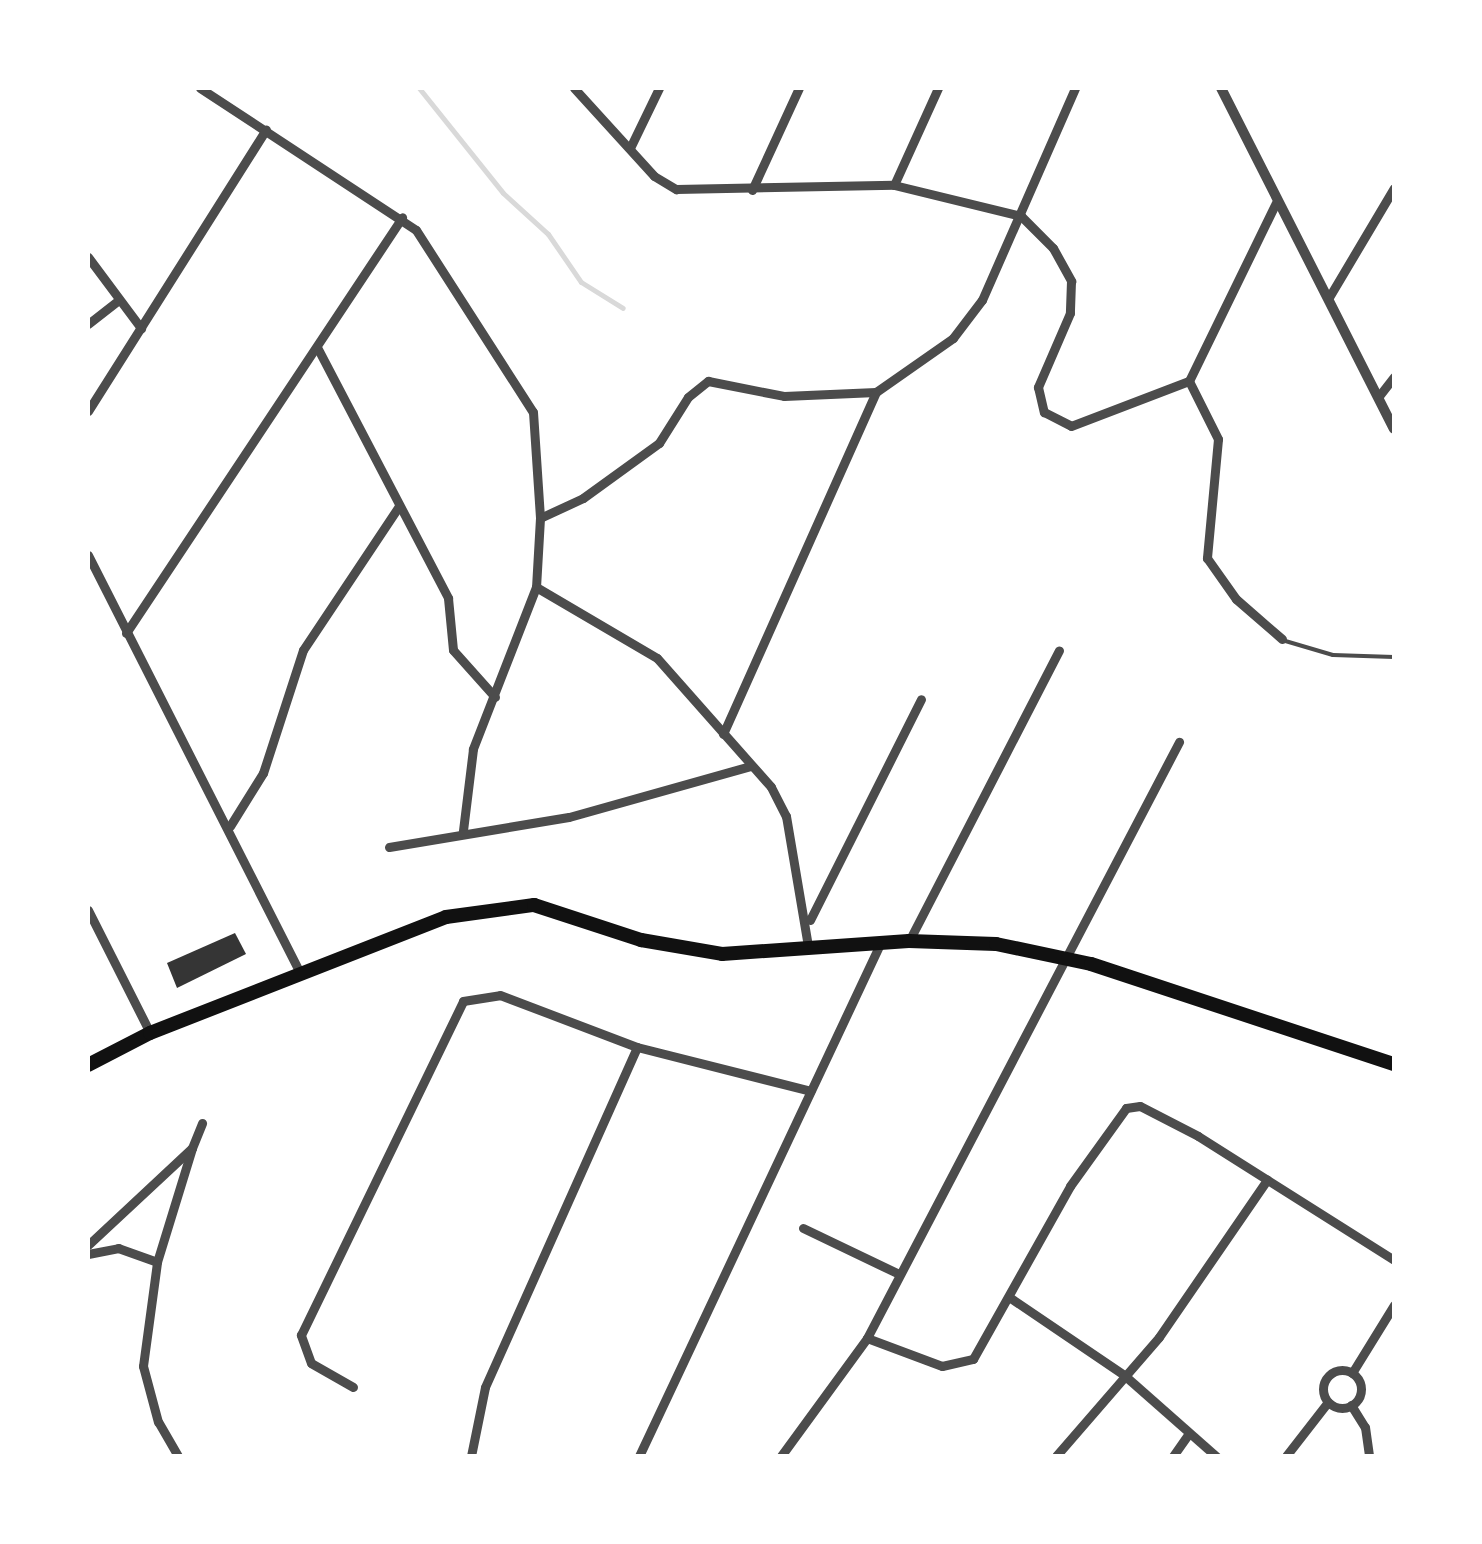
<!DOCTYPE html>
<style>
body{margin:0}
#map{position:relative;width:1482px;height:1544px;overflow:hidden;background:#fff;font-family:"Nunito Sans",sans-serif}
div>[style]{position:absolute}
.stream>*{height:5px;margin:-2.5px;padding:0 2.5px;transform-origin:2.5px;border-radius:2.5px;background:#d9d9d9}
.building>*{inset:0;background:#353535}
.service>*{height:4px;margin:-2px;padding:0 2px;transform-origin:2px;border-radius:2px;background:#4c4c4c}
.minor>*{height:9px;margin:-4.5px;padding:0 4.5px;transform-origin:4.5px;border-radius:4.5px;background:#4c4c4c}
.minor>.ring{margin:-4.5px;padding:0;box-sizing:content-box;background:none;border:9px solid #4c4c4c;border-radius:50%}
.tertiary>*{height:10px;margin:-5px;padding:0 5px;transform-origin:5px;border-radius:5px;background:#4c4c4c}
.primary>*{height:14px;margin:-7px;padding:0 7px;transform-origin:7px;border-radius:7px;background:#111}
span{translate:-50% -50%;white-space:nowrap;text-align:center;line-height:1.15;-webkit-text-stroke:8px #fff;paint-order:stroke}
.frame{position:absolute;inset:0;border:90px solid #fff;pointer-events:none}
</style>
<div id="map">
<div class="stream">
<i style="left:419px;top:88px;width:134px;rotate:51.3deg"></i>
<i style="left:503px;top:193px;width:61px;rotate:42.3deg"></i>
<i style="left:548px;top:234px;width:58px;rotate:55.5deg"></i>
<i style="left:581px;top:282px;width:49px;rotate:31.8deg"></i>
</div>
<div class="building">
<i style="clip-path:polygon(235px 933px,246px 954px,177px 988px,167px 963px)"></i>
</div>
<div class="service">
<i style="left:1282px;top:640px;width:53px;rotate:16.4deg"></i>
<i style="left:1333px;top:655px;width:61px;rotate:1.9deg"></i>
</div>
<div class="minor">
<i style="left:200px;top:88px;width:258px;rotate:33.3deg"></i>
<i style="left:416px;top:230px;width:216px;rotate:57.3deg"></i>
<i style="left:533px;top:412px;width:106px;rotate:86.2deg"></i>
<i style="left:540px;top:518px;width:69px;rotate:93.3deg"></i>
<i style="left:536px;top:587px;width:174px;rotate:111.3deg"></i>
<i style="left:473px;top:749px;width:83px;rotate:97deg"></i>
<i style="left:574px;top:88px;width:119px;rotate:47.7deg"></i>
<i style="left:654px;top:176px;width:26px;rotate:31deg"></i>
<i style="left:676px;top:189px;width:218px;rotate:-1.1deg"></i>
<i style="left:894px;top:185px;width:131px;rotate:13.7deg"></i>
<i style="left:1021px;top:216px;width:45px;rotate:45deg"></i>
<i style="left:1053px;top:248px;width:38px;rotate:61deg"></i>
<i style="left:1071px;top:281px;width:32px;rotate:92deg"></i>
<i style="left:1070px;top:313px;width:81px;rotate:113.4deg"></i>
<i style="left:1038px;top:387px;width:26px;rotate:77deg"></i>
<i style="left:1044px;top:412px;width:30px;rotate:27deg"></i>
<i style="left:1071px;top:426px;width:126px;rotate:-20.9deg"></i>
<i style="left:1189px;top:381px;width:198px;rotate:-64deg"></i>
<i style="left:630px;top:148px;width:67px;rotate:-64.2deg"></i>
<i style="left:894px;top:185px;width:107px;rotate:-65.6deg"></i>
<i style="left:752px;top:190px;width:112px;rotate:-65.3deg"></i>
<i style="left:88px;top:257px;width:89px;rotate:53.3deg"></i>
<i style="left:1328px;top:299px;width:129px;rotate:-59.3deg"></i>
<i style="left:88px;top:324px;width:39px;rotate:-38deg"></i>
<i style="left:318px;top:349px;width:281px;rotate:62.4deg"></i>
<i style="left:448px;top:598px;width:52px;rotate:84.5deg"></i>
<i style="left:453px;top:650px;width:63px;rotate:48.2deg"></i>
<i style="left:1189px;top:381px;width:65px;rotate:63.4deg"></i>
<i style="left:1218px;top:439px;width:120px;rotate:95.3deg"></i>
<i style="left:1207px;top:558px;width:50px;rotate:54.7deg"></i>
<i style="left:1236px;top:599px;width:61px;rotate:41deg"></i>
<i style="left:1379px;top:396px;width:24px;rotate:-52deg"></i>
<i style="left:88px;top:411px;width:333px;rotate:-57.7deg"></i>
<i style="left:540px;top:518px;width:47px;rotate:-24.9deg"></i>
<i style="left:583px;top:498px;width:94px;rotate:-35.9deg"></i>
<i style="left:659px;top:443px;width:54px;rotate:-57.8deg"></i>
<i style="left:688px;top:397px;width:26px;rotate:-39deg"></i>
<i style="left:708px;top:381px;width:77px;rotate:11.2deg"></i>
<i style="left:784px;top:396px;width:92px;rotate:-2.5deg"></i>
<i style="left:876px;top:392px;width:94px;rotate:-35deg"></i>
<i style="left:953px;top:338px;width:48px;rotate:-52.7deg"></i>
<i style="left:982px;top:300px;width:232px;rotate:-66.3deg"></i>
<i style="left:88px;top:555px;width:466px;rotate:63.1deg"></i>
<i style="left:536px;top:587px;width:140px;rotate:30.4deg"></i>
<i style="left:657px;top:658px;width:172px;rotate:48.5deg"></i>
<i style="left:771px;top:787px;width:33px;rotate:63deg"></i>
<i style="left:786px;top:816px;width:132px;rotate:80.4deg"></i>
<i style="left:126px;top:633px;width:499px;rotate:-56.4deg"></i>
<i style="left:723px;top:734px;width:375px;rotate:-65.9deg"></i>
<i style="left:230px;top:826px;width:62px;rotate:-58.1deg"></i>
<i style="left:263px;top:773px;width:129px;rotate:-72deg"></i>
<i style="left:303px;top:650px;width:173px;rotate:-56.3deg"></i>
<i style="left:389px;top:847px;width:182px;rotate:-9.5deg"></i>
<i style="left:569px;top:817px;width:189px;rotate:-15.7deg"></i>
<i style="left:88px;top:910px;width:138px;rotate:63.2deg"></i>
<i style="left:810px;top:920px;width:247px;rotate:-63.3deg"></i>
<i style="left:909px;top:941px;width:327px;rotate:-62.7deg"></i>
<i style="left:803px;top:1228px;width:106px;rotate:25.6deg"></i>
<i style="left:88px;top:1245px;width:142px;rotate:-43deg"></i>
<i style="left:192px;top:1148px;width:27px;rotate:-68deg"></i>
<i style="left:88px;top:1254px;width:31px;rotate:-11deg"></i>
<i style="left:118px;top:1248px;width:41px;rotate:19.7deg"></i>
<i style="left:1009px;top:1297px;width:139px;rotate:34.1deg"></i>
<i style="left:1124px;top:1375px;width:123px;rotate:41.4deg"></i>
<i style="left:867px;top:1338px;width:80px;rotate:20.5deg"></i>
<i style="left:942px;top:1366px;width:32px;rotate:-13deg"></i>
<i style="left:973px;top:1359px;width:198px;rotate:-60.7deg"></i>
<i style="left:1070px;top:1186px;width:96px;rotate:-54.3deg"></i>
<i style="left:1126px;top:1108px;width:14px;rotate:-8deg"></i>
<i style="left:1140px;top:1106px;width:65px;rotate:27.3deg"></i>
<i style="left:1198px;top:1136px;width:232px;rotate:32.3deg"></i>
<i class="ring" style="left:1323px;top:1370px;width:29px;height:29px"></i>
<i style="left:1352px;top:1373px;width:80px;rotate:-58.3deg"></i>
<i style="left:353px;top:1387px;width:48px;rotate:-150.3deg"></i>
<i style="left:311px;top:1363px;width:30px;rotate:-110deg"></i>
<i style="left:301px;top:1335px;width:371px;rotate:-64.1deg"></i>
<i style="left:463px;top:1001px;width:37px;rotate:-9deg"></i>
<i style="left:500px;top:995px;width:147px;rotate:20.8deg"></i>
<i style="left:637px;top:1047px;width:179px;rotate:14.2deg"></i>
<i style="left:1351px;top:1405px;width:26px;rotate:58deg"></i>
<i style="left:1365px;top:1427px;width:29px;rotate:82deg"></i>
<i style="left:178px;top:1456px;width:39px;rotate:-120deg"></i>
<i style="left:158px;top:1422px;width:58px;rotate:-105deg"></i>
<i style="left:143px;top:1366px;width:105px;rotate:-82.3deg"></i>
<i style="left:157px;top:1262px;width:119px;rotate:-72.9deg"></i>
<i style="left:471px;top:1456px;width:70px;rotate:-78.5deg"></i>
<i style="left:485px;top:1387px;width:372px;rotate:-65.9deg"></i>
<i style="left:639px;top:1456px;width:566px;rotate:-64.79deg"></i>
<i style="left:781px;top:1456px;width:146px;rotate:-53.9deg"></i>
<i style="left:867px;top:1338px;width:673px;rotate:-62.37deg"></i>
<i style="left:1056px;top:1456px;width:157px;rotate:-49.1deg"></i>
<i style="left:1159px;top:1337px;width:191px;rotate:-55.5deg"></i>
<i style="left:1173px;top:1456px;width:28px;rotate:-55deg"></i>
<i style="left:1286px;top:1456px;width:68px;rotate:-52.1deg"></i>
</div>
<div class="tertiary">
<i style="left:1221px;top:88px;width:382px;rotate:63.1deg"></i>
</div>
<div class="primary">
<i style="left:88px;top:1065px;width:70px;rotate:-27.3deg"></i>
<i style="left:150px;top:1033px;width:318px;rotate:-21.4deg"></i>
<i style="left:446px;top:917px;width:89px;rotate:-7.8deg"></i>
<i style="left:534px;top:905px;width:113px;rotate:18.1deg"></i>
<i style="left:641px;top:940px;width:82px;rotate:9.8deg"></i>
<i style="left:722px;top:954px;width:187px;rotate:-4deg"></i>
<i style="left:909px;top:941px;width:87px;rotate:2deg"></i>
<i style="left:996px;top:944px;width:97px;rotate:11.9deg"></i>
<i style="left:1091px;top:964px;width:319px;rotate:18.3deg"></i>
</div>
<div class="frame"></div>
</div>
